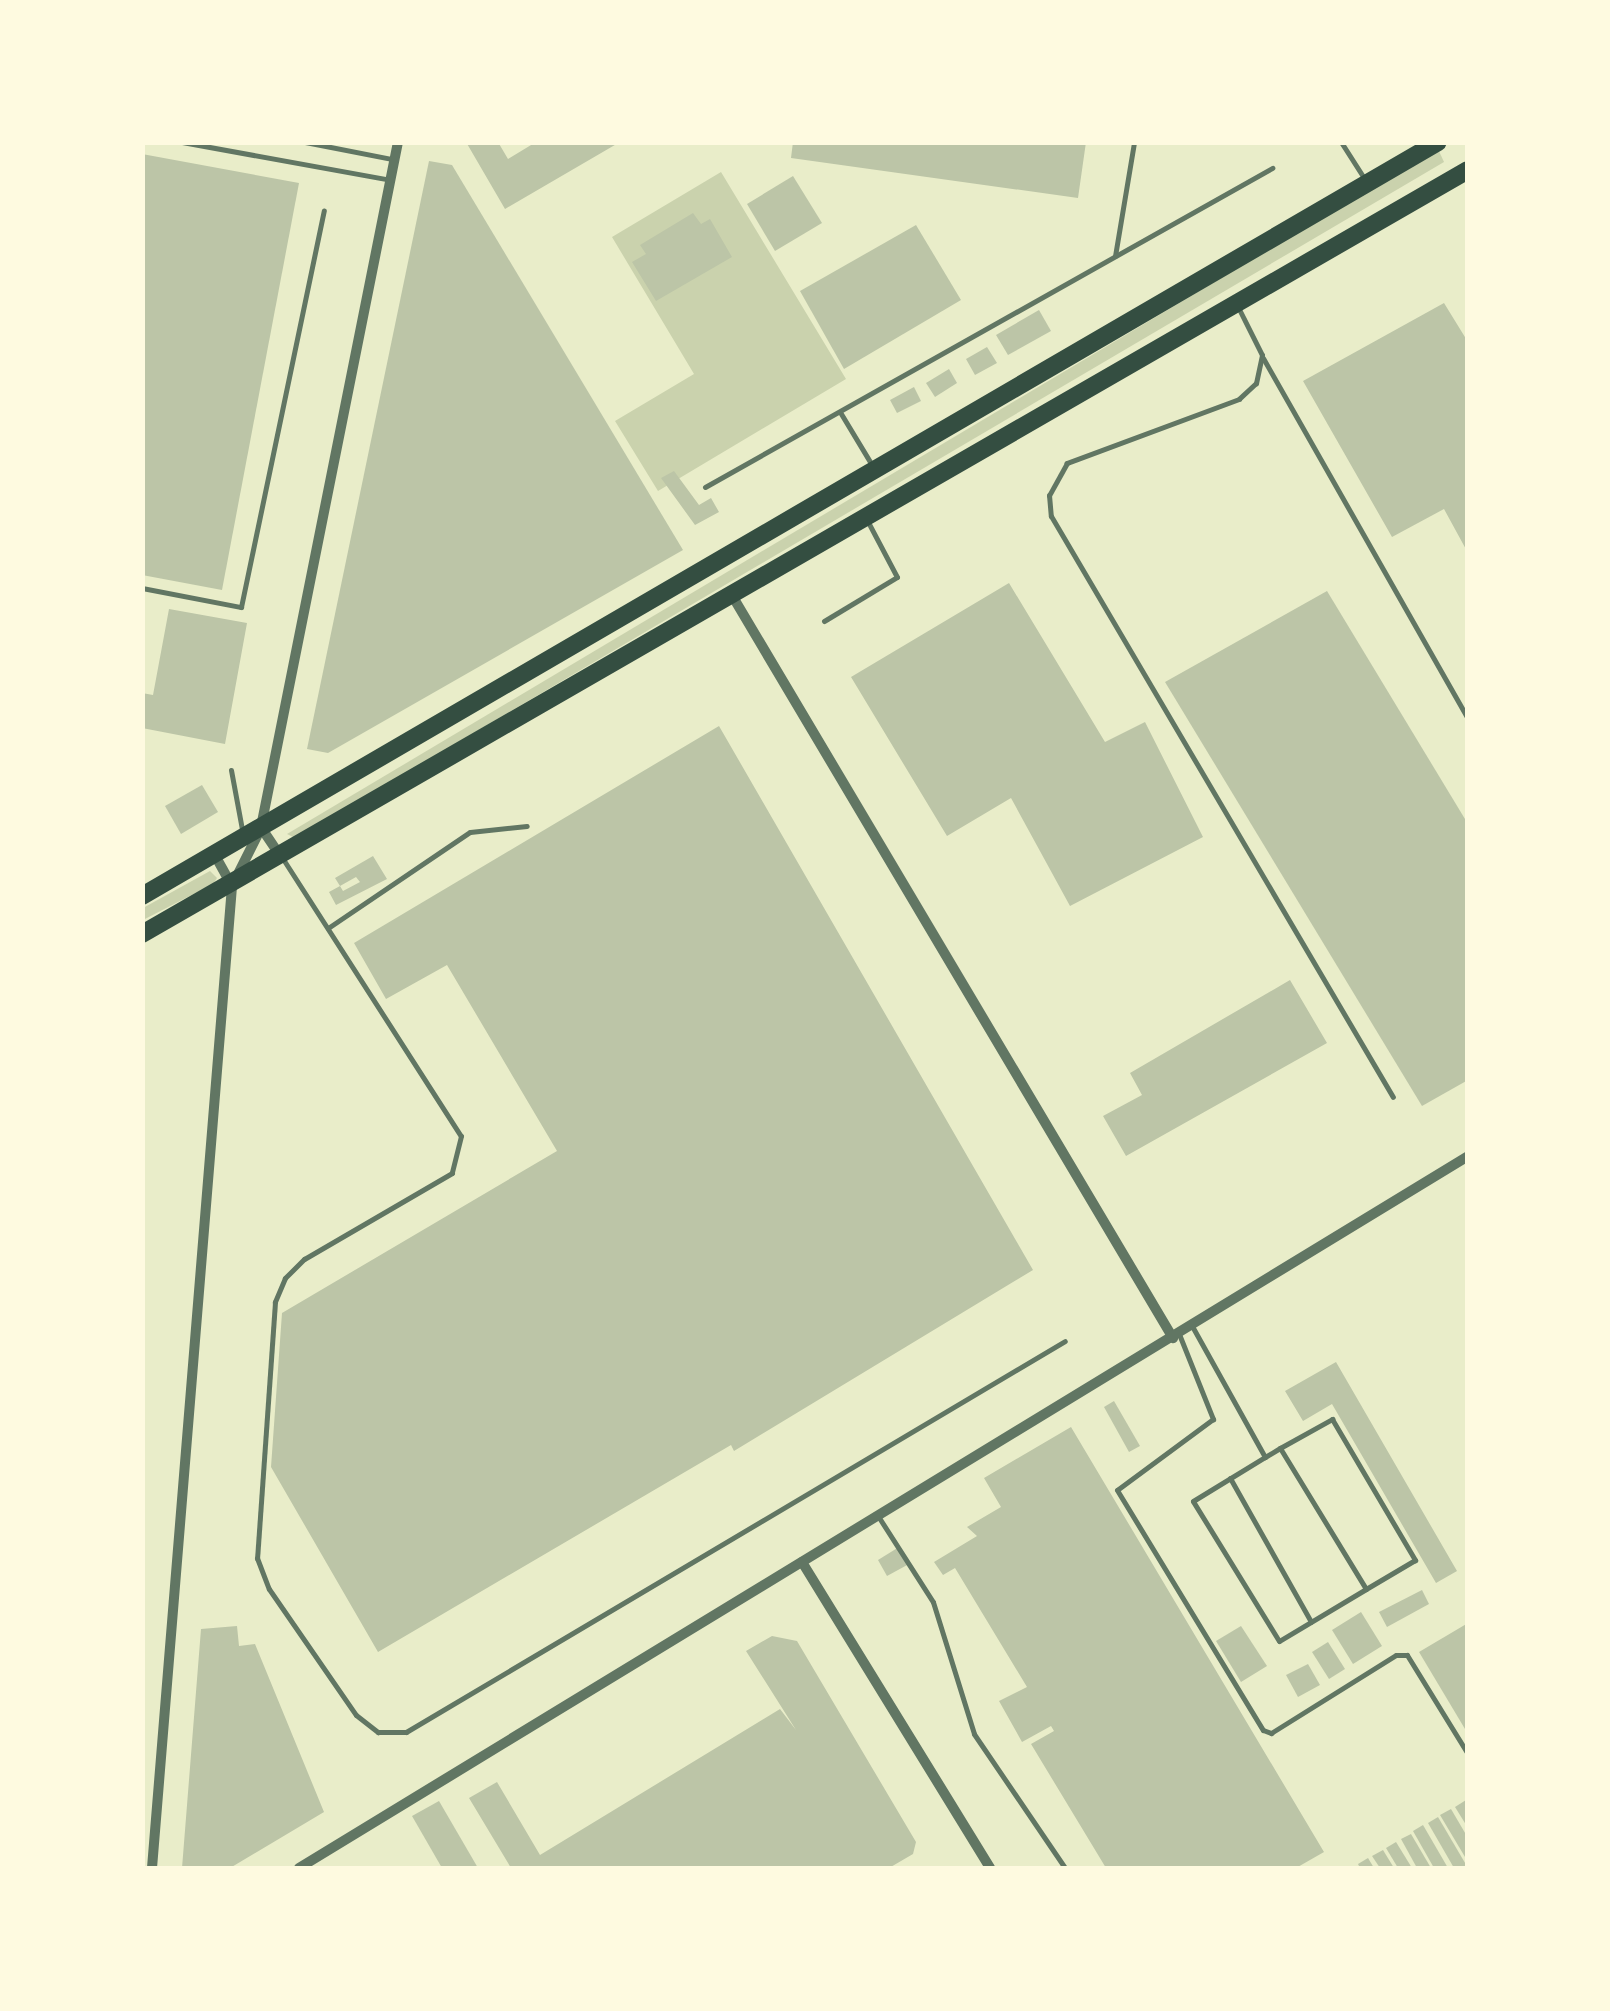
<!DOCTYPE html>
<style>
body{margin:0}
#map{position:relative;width:1610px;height:2011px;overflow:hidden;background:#e9edc9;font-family:Poppins,sans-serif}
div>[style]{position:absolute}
.green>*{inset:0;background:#cad2ad}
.building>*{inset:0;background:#bcc5a7}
.service>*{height:5px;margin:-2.5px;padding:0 2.5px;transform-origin:2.5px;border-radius:2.5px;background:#617663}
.minor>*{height:10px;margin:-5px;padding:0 5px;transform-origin:5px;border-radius:5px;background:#617663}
.primary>*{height:18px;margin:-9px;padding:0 9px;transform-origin:9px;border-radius:9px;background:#344e41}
span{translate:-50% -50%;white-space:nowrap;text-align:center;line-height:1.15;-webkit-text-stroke:8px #fefae0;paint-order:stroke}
.frame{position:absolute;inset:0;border:145px solid #fefae0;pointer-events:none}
</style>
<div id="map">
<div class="green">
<i style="clip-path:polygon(1438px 149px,1444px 162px,295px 838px,287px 834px)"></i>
<i style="clip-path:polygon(721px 172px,846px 379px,658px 491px,615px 421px,694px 374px,612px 237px)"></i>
<i style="clip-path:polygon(210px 871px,217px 878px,213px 884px,143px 920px,143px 908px)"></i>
</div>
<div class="building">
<i style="clip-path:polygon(466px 142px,498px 142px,508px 159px,536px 142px,620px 142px,505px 209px)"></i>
<i style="clip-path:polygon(793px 142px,1086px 142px,1078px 198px,791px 158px)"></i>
<i style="clip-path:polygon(142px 154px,299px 183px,222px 590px,142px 575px)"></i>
<i style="clip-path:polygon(429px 161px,452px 165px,683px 550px,328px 753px,307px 749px)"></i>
<i style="clip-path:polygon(793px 176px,822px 223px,775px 251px,747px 204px)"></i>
<i style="clip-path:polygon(693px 213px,701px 224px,710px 219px,732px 257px,656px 301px,632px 262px,646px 254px,640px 245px)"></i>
<i style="clip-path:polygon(916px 225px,961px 300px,844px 369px,800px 291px)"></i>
<i style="clip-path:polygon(1444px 303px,1468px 342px,1468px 553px,1444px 509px,1392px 537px,1303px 381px)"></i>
<i style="clip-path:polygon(1039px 310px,1051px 331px,1008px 355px,996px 335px)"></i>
<i style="clip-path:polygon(987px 347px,997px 363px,975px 375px,966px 359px)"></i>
<i style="clip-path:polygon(949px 369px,957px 383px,935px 397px,926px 383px)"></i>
<i style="clip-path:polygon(914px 387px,921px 401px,897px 413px,890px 400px)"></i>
<i style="clip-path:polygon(674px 471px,699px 505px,711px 498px,719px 512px,695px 525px,661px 478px)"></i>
<i style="clip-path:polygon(1009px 583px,1105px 742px,1145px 722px,1203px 837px,1070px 906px,1011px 798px,947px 836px,851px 677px)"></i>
<i style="clip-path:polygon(1327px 591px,1468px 824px,1468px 1080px,1422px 1106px,1165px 682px)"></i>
<i style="clip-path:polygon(169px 609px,247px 623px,225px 744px,142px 728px,142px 693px,153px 695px)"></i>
<i style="clip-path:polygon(719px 726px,1033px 1270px,734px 1451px,731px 1445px,378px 1652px,271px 1467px,282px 1313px,557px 1151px,447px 965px,386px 999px,354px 943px)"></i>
<i style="clip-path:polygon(202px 785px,218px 812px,181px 834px,165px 806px)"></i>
<i style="clip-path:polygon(evenodd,373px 856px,387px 879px,336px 905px,329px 892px,340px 886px,335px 878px,373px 856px,356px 877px,360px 882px,343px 891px,340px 886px,356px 877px)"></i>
<i style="clip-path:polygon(1290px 980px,1327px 1043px,1126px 1156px,1103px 1116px,1142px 1095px,1130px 1073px)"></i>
<i style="clip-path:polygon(1336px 1362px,1457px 1571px,1436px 1583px,1332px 1404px,1303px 1421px,1285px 1391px)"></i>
<i style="clip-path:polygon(1114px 1401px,1140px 1446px,1129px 1452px,1104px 1407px)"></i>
<i style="clip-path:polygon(1071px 1427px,1324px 1852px,1296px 1868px,1106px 1868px,1031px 1744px,1054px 1731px,1051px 1726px,1022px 1742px,999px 1701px,1027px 1687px,955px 1568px,943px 1575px,934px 1562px,977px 1536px,967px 1527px,1001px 1507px,984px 1478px)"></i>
<i style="clip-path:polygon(899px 1547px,909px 1564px,887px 1576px,878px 1560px)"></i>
<i style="clip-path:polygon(1422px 1590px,1429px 1604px,1387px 1627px,1379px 1612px)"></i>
<i style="clip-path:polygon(1361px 1612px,1382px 1646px,1353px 1664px,1332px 1630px)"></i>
<i style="clip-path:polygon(1468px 1623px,1468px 1734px,1419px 1652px)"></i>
<i style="clip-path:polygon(237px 1626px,239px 1646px,255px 1644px,324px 1812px,230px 1868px,182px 1868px,201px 1629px)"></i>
<i style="clip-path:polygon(1241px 1626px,1267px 1666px,1241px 1682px,1216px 1641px)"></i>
<i style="clip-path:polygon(772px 1636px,797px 1641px,916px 1842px,913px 1854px,889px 1868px,511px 1868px,469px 1798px,497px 1782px,540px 1855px,780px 1709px,796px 1730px,746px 1651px)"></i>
<i style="clip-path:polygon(1328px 1642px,1345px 1669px,1329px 1679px,1312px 1652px)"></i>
<i style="clip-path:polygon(1308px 1664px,1320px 1685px,1298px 1697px,1286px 1675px)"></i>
<i style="clip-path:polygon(1466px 1800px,1468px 1804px,1468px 1828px,1455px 1807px)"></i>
<i style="clip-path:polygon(439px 1801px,478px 1868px,442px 1868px,412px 1816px)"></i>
<i style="clip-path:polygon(1451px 1809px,1468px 1838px,1468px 1862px,1440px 1815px)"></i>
<i style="clip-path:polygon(1438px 1817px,1468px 1868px,1454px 1868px,1428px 1823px)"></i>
<i style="clip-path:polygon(1423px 1825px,1448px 1868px,1434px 1868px,1413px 1831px)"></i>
<i style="clip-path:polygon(1411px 1834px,1431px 1868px,1417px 1868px,1401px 1839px)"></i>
<i style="clip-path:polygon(1396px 1842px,1412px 1868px,1398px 1868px,1386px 1848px)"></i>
<i style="clip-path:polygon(1383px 1850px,1394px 1868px,1380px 1868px,1372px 1856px)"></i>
<i style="clip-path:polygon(1368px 1858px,1374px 1868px,1360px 1868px,1358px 1864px)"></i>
</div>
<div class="service">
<i style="left:182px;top:142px;width:212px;rotate:10.3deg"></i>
<i style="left:305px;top:142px;width:89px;rotate:11.1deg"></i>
<i style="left:1341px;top:142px;width:43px;rotate:57.4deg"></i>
<i style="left:1115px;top:256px;width:116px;rotate:-80.5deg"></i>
<i style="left:1239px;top:309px;width:51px;rotate:63.4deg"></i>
<i style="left:1262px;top:355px;width:29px;rotate:102deg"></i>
<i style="left:1256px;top:383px;width:23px;rotate:137deg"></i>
<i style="left:1239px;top:399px;width:184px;rotate:159.6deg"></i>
<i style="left:1067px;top:463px;width:37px;rotate:119deg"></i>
<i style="left:1049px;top:495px;width:21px;rotate:85deg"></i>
<i style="left:1051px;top:516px;width:674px;rotate:59.52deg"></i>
<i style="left:1263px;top:358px;width:415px;rotate:60.4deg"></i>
<i style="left:840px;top:412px;width:62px;rotate:58.9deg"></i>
<i style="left:705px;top:487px;width:651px;rotate:-29.36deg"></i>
<i style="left:142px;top:588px;width:101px;rotate:10.9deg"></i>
<i style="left:241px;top:607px;width:405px;rotate:-78.2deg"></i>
<i style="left:824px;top:621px;width:85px;rotate:-31.1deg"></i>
<i style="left:897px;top:577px;width:62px;rotate:-117.8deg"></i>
<i style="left:231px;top:770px;width:66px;rotate:79.5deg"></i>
<i style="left:283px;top:859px;width:329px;rotate:57.3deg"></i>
<i style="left:461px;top:1136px;width:38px;rotate:104deg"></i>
<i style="left:452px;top:1173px;width:171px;rotate:149.8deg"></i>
<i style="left:304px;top:1259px;width:27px;rotate:135deg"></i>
<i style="left:285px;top:1278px;width:26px;rotate:113deg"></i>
<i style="left:275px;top:1302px;width:257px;rotate:94deg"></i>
<i style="left:257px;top:1558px;width:33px;rotate:69deg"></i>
<i style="left:269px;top:1589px;width:153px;rotate:55.4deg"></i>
<i style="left:356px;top:1715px;width:28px;rotate:38deg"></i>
<i style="left:378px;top:1732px;width:28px"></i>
<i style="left:406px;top:1732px;width:766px;rotate:-30.68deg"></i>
<i style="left:328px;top:928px;width:171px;rotate:-34.1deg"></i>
<i style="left:470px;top:832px;width:57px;rotate:-6deg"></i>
<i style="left:1192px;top:1326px;width:150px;rotate:60.9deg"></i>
<i style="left:1179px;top:1334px;width:92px;rotate:68.2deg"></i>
<i style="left:1213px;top:1419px;width:119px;rotate:143.5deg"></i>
<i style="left:1117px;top:1490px;width:281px;rotate:58.7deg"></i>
<i style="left:1263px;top:1730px;width:9px;rotate:21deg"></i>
<i style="left:1271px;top:1733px;width:147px;rotate:-32deg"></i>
<i style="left:1396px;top:1655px;width:11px"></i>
<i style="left:1407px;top:1655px;width:116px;rotate:58.4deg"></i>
<i style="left:1280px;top:1448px;width:165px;rotate:58.6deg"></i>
<i style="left:1366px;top:1589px;width:101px;rotate:149.1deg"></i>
<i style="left:1279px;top:1641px;width:164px;rotate:-121.6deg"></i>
<i style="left:1193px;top:1501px;width:84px;rotate:-31.4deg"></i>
<i style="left:1265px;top:1457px;width:17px;rotate:-31deg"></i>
<i style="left:1280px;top:1448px;width:60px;rotate:-29.1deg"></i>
<i style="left:1332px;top:1419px;width:164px;rotate:59.5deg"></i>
<i style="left:1415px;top:1560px;width:57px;rotate:149.4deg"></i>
<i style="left:1230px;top:1478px;width:165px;rotate:60.6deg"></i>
<i style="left:878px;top:1516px;width:102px;rotate:57.4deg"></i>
<i style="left:933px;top:1602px;width:138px;rotate:72.7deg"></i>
<i style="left:974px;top:1734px;width:162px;rotate:55.8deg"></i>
</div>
<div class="minor">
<i style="left:733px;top:597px;width:862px;rotate:59.3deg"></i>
<i style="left:281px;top:857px;width:36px;rotate:-124deg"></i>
<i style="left:261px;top:827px;width:699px;rotate:-78.69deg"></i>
<i style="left:237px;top:876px;width:54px;rotate:-63.4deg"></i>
<i style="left:802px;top:1562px;width:359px;rotate:58.4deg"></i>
<i style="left:152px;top:1868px;width:985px;rotate:-85.34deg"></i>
<i style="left:232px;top:886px;width:35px;rotate:-119deg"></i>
<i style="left:299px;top:1868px;width:1369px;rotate:-31.34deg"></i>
</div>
<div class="primary">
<i style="left:142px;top:896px;width:1499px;rotate:-30.19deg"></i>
<i style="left:142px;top:934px;width:1530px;rotate:-29.95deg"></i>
</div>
<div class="frame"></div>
</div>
